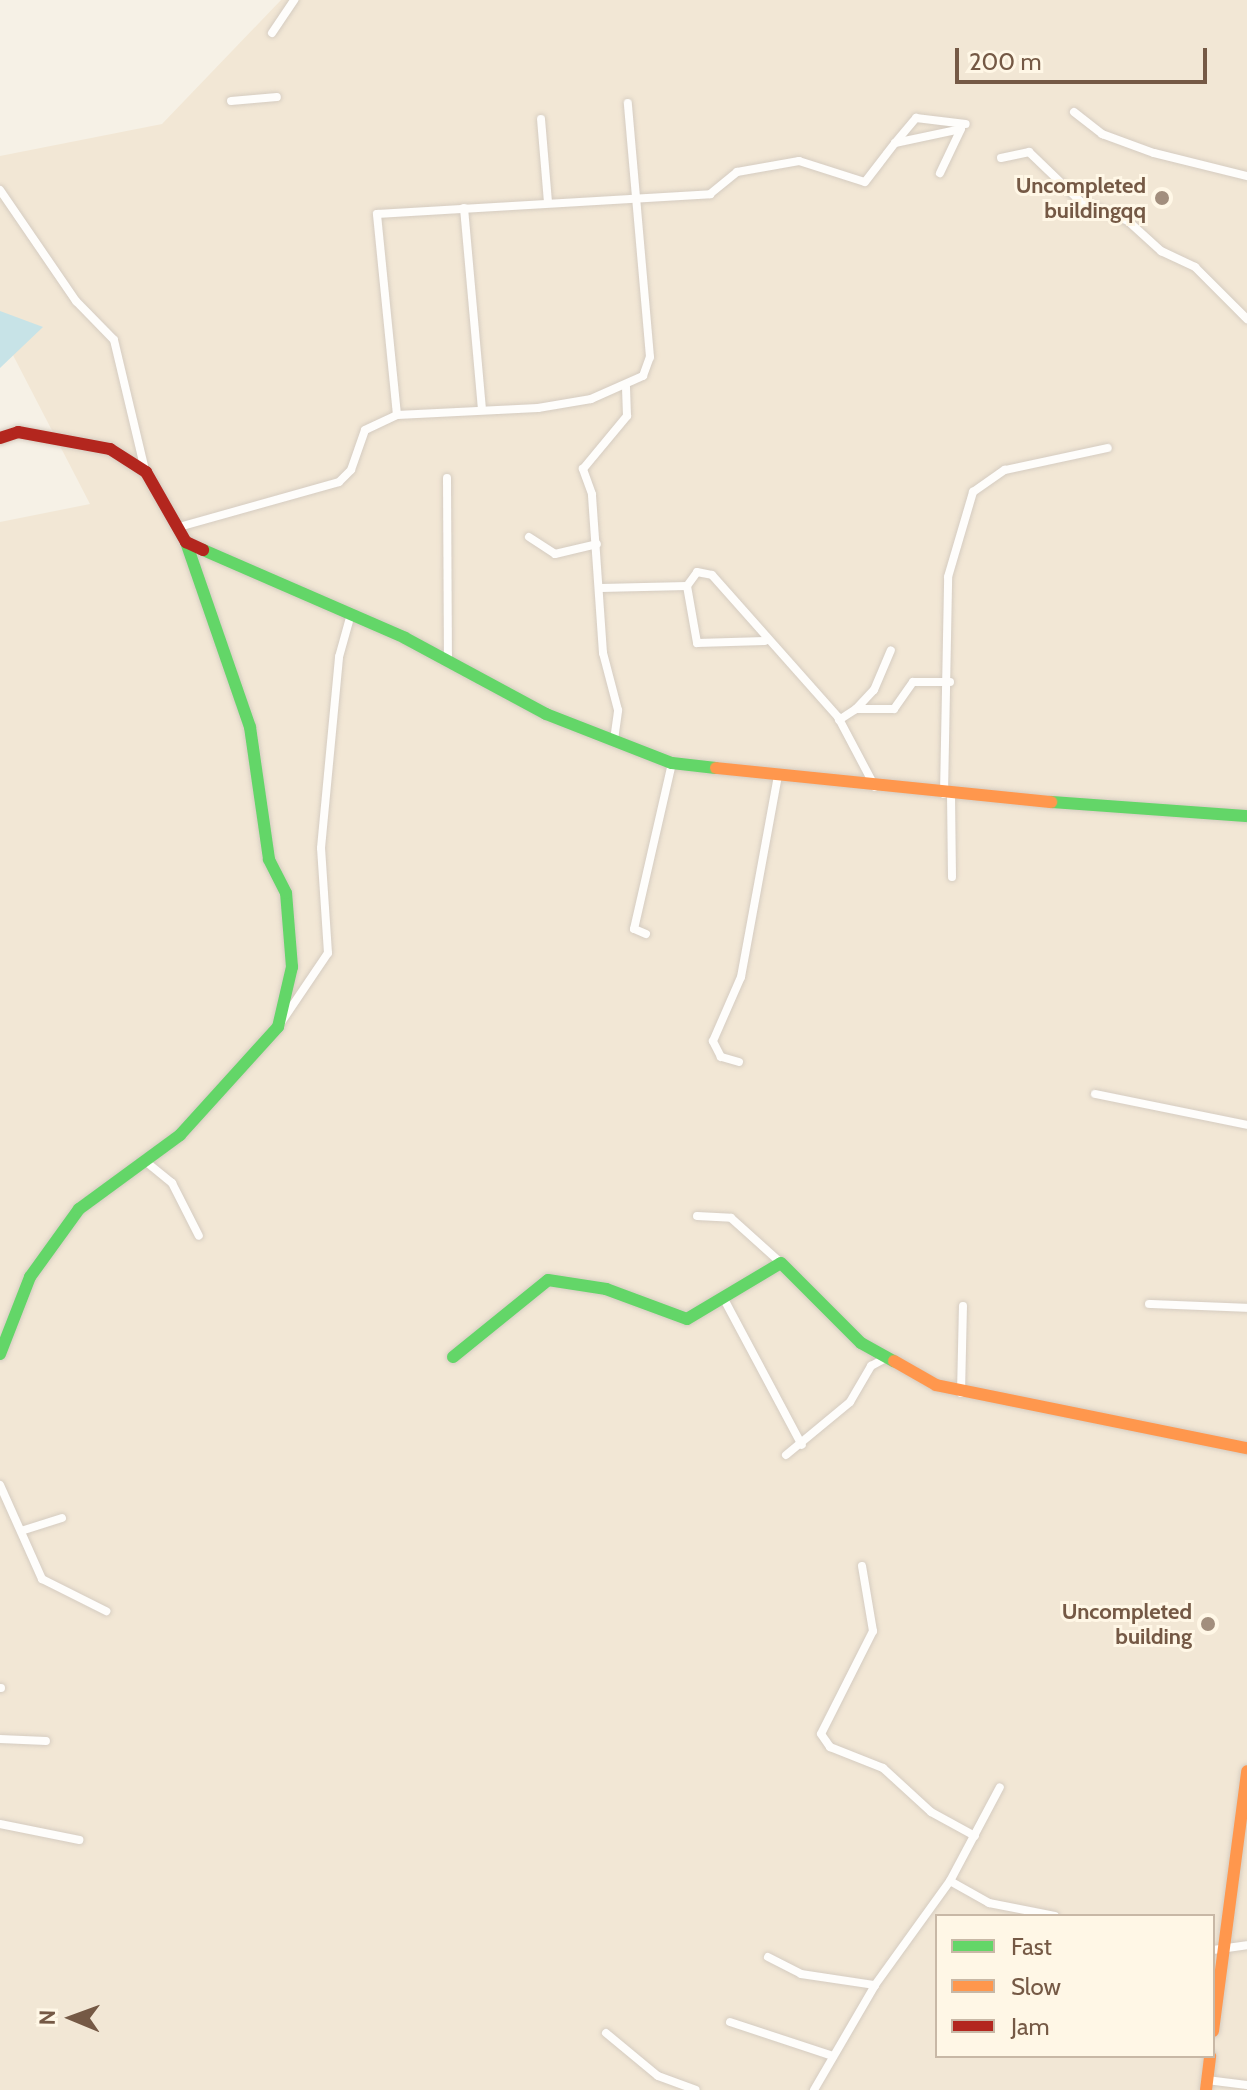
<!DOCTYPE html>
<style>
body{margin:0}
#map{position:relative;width:1247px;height:2090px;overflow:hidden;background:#f6f1e6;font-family:Cabin,sans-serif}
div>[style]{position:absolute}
.residential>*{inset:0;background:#f2e7d5}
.water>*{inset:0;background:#c7e3e7}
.roads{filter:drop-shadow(0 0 2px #d5ccc1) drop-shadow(0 0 2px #d5ccc1)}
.street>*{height:8px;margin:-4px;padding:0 4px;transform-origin:4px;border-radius:4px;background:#fefdfb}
.fast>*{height:12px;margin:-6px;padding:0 6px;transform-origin:6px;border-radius:6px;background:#63d668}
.slow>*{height:12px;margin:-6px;padding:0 6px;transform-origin:6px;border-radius:6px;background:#ff974d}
.jam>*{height:12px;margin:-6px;padding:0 6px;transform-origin:6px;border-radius:6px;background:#b3261e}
.dots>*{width:22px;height:22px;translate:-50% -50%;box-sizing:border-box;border:4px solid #fff7e6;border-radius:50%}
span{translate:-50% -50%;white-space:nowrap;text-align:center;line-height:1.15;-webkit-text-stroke:6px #fff7e6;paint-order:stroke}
.poi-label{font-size:22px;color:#755945;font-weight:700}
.right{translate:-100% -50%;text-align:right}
.legend{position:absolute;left:935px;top:1914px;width:280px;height:144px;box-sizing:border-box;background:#fff7e6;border:2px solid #c8b8a6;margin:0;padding:10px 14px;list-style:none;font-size:24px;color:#755945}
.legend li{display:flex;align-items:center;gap:16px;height:40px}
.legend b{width:40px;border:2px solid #c8b8a6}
.north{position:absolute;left:32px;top:1978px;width:80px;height:80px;-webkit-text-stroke:6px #fff7e6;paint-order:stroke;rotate:271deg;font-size:22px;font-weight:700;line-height:32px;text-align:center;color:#755945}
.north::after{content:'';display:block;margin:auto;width:28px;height:36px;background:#755945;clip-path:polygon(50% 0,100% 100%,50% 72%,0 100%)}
.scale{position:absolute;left:955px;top:48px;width:252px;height:36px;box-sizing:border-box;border:4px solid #755945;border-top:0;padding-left:10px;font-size:24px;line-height:28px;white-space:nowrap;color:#755945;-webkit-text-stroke:6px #fff7e6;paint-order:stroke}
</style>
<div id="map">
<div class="residential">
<i style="clip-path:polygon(evenodd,281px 0,1247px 0,1247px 2090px,0 2090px,0 522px,90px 504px,0 330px,0 156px,162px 124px,281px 0,937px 1916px,1213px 1916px,1213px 2056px,937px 2056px,937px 1916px)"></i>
</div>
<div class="water">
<i style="clip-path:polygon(0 311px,43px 327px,0 368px)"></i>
</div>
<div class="roads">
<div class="street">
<i style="left:272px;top:33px;width:40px;rotate:-56deg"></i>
<i style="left:231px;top:101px;width:46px;rotate:-5deg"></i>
<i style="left:1074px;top:112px;width:36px;rotate:38deg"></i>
<i style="left:1102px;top:134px;width:55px;rotate:20.1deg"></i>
<i style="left:1154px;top:153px;width:96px;rotate:13.9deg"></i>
<i style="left:541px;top:119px;width:83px;rotate:85.2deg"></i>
<i style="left:895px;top:143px;width:33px;rotate:-50deg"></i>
<i style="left:916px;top:118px;width:50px;rotate:6.8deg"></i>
<i style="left:1001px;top:158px;width:29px;rotate:-12deg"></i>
<i style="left:1029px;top:152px;width:72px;rotate:43.9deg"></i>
<i style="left:1081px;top:202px;width:51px;rotate:22deg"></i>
<i style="left:1128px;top:221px;width:45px;rotate:42.3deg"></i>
<i style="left:1161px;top:251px;width:38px;rotate:25deg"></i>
<i style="left:1195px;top:267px;width:74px;rotate:45deg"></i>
<i style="left:0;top:190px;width:135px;rotate:55.6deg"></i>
<i style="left:76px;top:301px;width:54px;rotate:45.7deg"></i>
<i style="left:114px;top:340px;width:134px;rotate:76.6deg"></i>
<i style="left:464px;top:208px;width:201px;rotate:84.9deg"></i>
<i style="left:397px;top:415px;width:202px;rotate:-95.7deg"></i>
<i style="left:377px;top:214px;width:334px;rotate:-3.4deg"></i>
<i style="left:710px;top:194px;width:35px;rotate:-39deg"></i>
<i style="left:737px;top:172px;width:63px;rotate:-10.1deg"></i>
<i style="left:799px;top:161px;width:69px;rotate:17.7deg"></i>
<i style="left:865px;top:182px;width:49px;rotate:-52.4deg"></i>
<i style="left:895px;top:143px;width:67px;rotate:-12deg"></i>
<i style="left:961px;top:129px;width:49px;rotate:115.5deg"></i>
<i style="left:447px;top:478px;width:183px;rotate:89.7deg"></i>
<i style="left:179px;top:527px;width:166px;rotate:-15.7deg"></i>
<i style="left:339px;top:482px;width:17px;rotate:-45deg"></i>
<i style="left:351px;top:470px;width:42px;rotate:-70.7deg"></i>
<i style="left:365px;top:430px;width:35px;rotate:-25deg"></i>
<i style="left:397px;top:415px;width:141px;rotate:-2.8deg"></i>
<i style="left:538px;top:408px;width:54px;rotate:-9.6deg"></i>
<i style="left:591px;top:399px;width:57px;rotate:-23.9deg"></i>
<i style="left:643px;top:376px;width:20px;rotate:-70deg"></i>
<i style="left:650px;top:357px;width:255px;rotate:-95deg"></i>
<i style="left:529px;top:537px;width:31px;rotate:33deg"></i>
<i style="left:555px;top:554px;width:43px;rotate:-13.4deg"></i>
<i style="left:687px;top:586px;width:58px;rotate:80deg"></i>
<i style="left:697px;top:643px;width:68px;rotate:-1.7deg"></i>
<i style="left:601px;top:588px;width:86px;rotate:-1.3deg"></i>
<i style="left:687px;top:586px;width:17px;rotate:-54deg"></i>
<i style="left:697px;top:572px;width:15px;rotate:11deg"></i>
<i style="left:712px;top:575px;width:190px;rotate:48.4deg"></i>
<i style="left:838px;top:717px;width:79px;rotate:62.1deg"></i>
<i style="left:856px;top:709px;width:26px;rotate:-47deg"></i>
<i style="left:874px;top:690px;width:43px;rotate:-67deg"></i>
<i style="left:839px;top:720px;width:20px;rotate:-33deg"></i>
<i style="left:856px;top:709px;width:38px"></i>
<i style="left:894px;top:709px;width:33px;rotate:-55deg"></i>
<i style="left:913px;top:682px;width:37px"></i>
<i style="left:614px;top:740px;width:30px;rotate:-82deg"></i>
<i style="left:618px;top:710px;width:59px;rotate:-104.7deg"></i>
<i style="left:603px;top:653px;width:159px;rotate:-94deg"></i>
<i style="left:592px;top:494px;width:27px;rotate:-110deg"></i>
<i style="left:583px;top:469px;width:69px;rotate:-50.3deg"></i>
<i style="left:627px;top:416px;width:31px;rotate:-92deg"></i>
<i style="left:944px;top:794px;width:217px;rotate:-88.9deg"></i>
<i style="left:948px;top:577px;width:89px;rotate:-73.6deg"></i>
<i style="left:973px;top:492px;width:39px;rotate:-35deg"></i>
<i style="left:1005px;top:470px;width:105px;rotate:-12.1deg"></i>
<i style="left:951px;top:795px;width:82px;rotate:89.3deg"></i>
<i style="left:646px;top:934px;width:13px;rotate:-157deg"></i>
<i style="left:634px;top:929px;width:170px;rotate:-77.1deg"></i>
<i style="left:278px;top:1027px;width:89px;rotate:-56deg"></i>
<i style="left:328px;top:953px;width:105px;rotate:-93.8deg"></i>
<i style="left:321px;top:848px;width:192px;rotate:-84.6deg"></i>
<i style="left:339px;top:657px;width:45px;rotate:-74.4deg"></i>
<i style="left:739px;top:1062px;width:19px;rotate:-164deg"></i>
<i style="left:721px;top:1057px;width:18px;rotate:-117deg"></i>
<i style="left:713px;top:1041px;width:70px;rotate:-66.4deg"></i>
<i style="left:741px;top:977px;width:204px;rotate:-79.6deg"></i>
<i style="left:1095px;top:1094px;width:155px;rotate:11.5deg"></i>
<i style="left:145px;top:1161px;width:35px;rotate:39deg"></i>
<i style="left:172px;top:1183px;width:59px;rotate:63deg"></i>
<i style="left:697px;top:1216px;width:34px;rotate:3deg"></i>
<i style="left:731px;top:1218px;width:67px;rotate:42deg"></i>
<i style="left:725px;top:1301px;width:163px;rotate:61.9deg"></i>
<i style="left:1149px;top:1304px;width:98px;rotate:2.3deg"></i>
<i style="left:961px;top:1393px;width:87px;rotate:-88.7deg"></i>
<i style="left:786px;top:1455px;width:83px;rotate:-39.6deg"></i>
<i style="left:850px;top:1402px;width:42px;rotate:-59.7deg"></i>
<i style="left:871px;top:1366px;width:19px;rotate:-28deg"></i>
<i style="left:0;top:1485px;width:103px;rotate:65.9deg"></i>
<i style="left:42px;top:1579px;width:72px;rotate:26.6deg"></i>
<i style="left:21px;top:1531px;width:43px;rotate:-17.6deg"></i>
<i style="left:862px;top:1566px;width:66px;rotate:80.4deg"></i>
<i style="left:873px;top:1631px;width:115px;rotate:116.8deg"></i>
<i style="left:821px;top:1734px;width:16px;rotate:55deg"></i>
<i style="left:830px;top:1747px;width:57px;rotate:21.6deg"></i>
<i style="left:883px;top:1768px;width:65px;rotate:42.5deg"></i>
<i style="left:931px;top:1812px;width:50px;rotate:28.6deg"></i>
<i style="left:0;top:1688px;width:1px"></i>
<i style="left:0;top:1739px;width:46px;rotate:2.5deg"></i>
<i style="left:0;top:1824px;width:81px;rotate:11.4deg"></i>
<i style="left:950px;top:1881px;width:106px;rotate:-62deg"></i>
<i style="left:1213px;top:1950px;width:34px;rotate:-8deg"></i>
<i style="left:768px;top:1957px;width:37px;rotate:27deg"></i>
<i style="left:801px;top:1974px;width:75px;rotate:8.5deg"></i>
<i style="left:730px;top:2022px;width:108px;rotate:18.3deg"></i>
<i style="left:606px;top:2033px;width:67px;rotate:39.6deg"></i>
<i style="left:658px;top:2076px;width:40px;rotate:20.2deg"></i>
<i style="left:1207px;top:2080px;width:40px;rotate:7.1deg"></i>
<i style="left:814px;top:2090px;width:121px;rotate:-59.8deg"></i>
<i style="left:875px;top:1985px;width:128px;rotate:-54.2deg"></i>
<i style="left:950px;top:1881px;width:45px;rotate:29.4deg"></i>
<i style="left:989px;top:1903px;width:67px;rotate:11.1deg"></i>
</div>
<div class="fast">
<i style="left:203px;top:550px;width:220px;rotate:23.5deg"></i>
<i style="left:405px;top:638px;width:160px;rotate:28.3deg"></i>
<i style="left:546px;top:714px;width:135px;rotate:21.3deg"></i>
<i style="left:672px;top:763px;width:44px;rotate:6.5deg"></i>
<i style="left:1051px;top:802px;width:196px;rotate:4.1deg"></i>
<i style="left:0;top:1354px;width:83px;rotate:-68.7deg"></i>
<i style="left:30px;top:1277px;width:84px;rotate:-54.2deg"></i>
<i style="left:79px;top:1209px;width:125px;rotate:-36.2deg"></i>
<i style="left:180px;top:1135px;width:146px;rotate:-47.8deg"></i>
<i style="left:278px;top:1027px;width:62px;rotate:-76.9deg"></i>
<i style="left:292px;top:967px;width:74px;rotate:-94.6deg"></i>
<i style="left:286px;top:893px;width:38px;rotate:-117deg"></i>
<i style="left:269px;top:859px;width:133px;rotate:-98.2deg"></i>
<i style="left:250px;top:727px;width:196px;rotate:-109.1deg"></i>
<i style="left:453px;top:1357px;width:122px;rotate:-39deg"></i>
<i style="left:548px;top:1280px;width:59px;rotate:8.8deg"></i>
<i style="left:606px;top:1289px;width:86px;rotate:20.3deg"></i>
<i style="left:687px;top:1319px;width:109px;rotate:-30.8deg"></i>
<i style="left:781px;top:1263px;width:113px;rotate:45deg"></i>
<i style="left:861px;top:1343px;width:38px;rotate:29deg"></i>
</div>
<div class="slow">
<i style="left:716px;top:768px;width:337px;rotate:5.8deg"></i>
<i style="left:894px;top:1361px;width:48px;rotate:29.7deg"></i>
<i style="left:936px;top:1385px;width:317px;rotate:11.5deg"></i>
<i style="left:1213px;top:2031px;width:262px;rotate:-82.5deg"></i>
<i style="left:1206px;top:2090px;width:34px;rotate:-83deg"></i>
</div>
<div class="jam">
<i style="left:0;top:438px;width:19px;rotate:-18deg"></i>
<i style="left:18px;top:432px;width:94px;rotate:10.5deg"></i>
<i style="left:110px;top:449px;width:43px;rotate:32.6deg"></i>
<i style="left:146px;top:472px;width:81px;rotate:60.3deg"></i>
<i style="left:186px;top:542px;width:19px;rotate:25deg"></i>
</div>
</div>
<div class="dots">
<i style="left:1162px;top:198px;background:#a28e7d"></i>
<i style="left:1208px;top:1624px;background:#a28e7d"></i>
</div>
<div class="poi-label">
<span class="right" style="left:1146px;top:198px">Uncompleted<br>buildingqq</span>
<span class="right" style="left:1192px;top:1624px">Uncompleted<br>building</span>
</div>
<ul class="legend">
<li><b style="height:10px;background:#63d668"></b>Fast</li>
<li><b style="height:10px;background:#ff974d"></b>Slow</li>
<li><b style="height:10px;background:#b3261e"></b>Jam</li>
</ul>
<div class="north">N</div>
<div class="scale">200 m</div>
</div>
